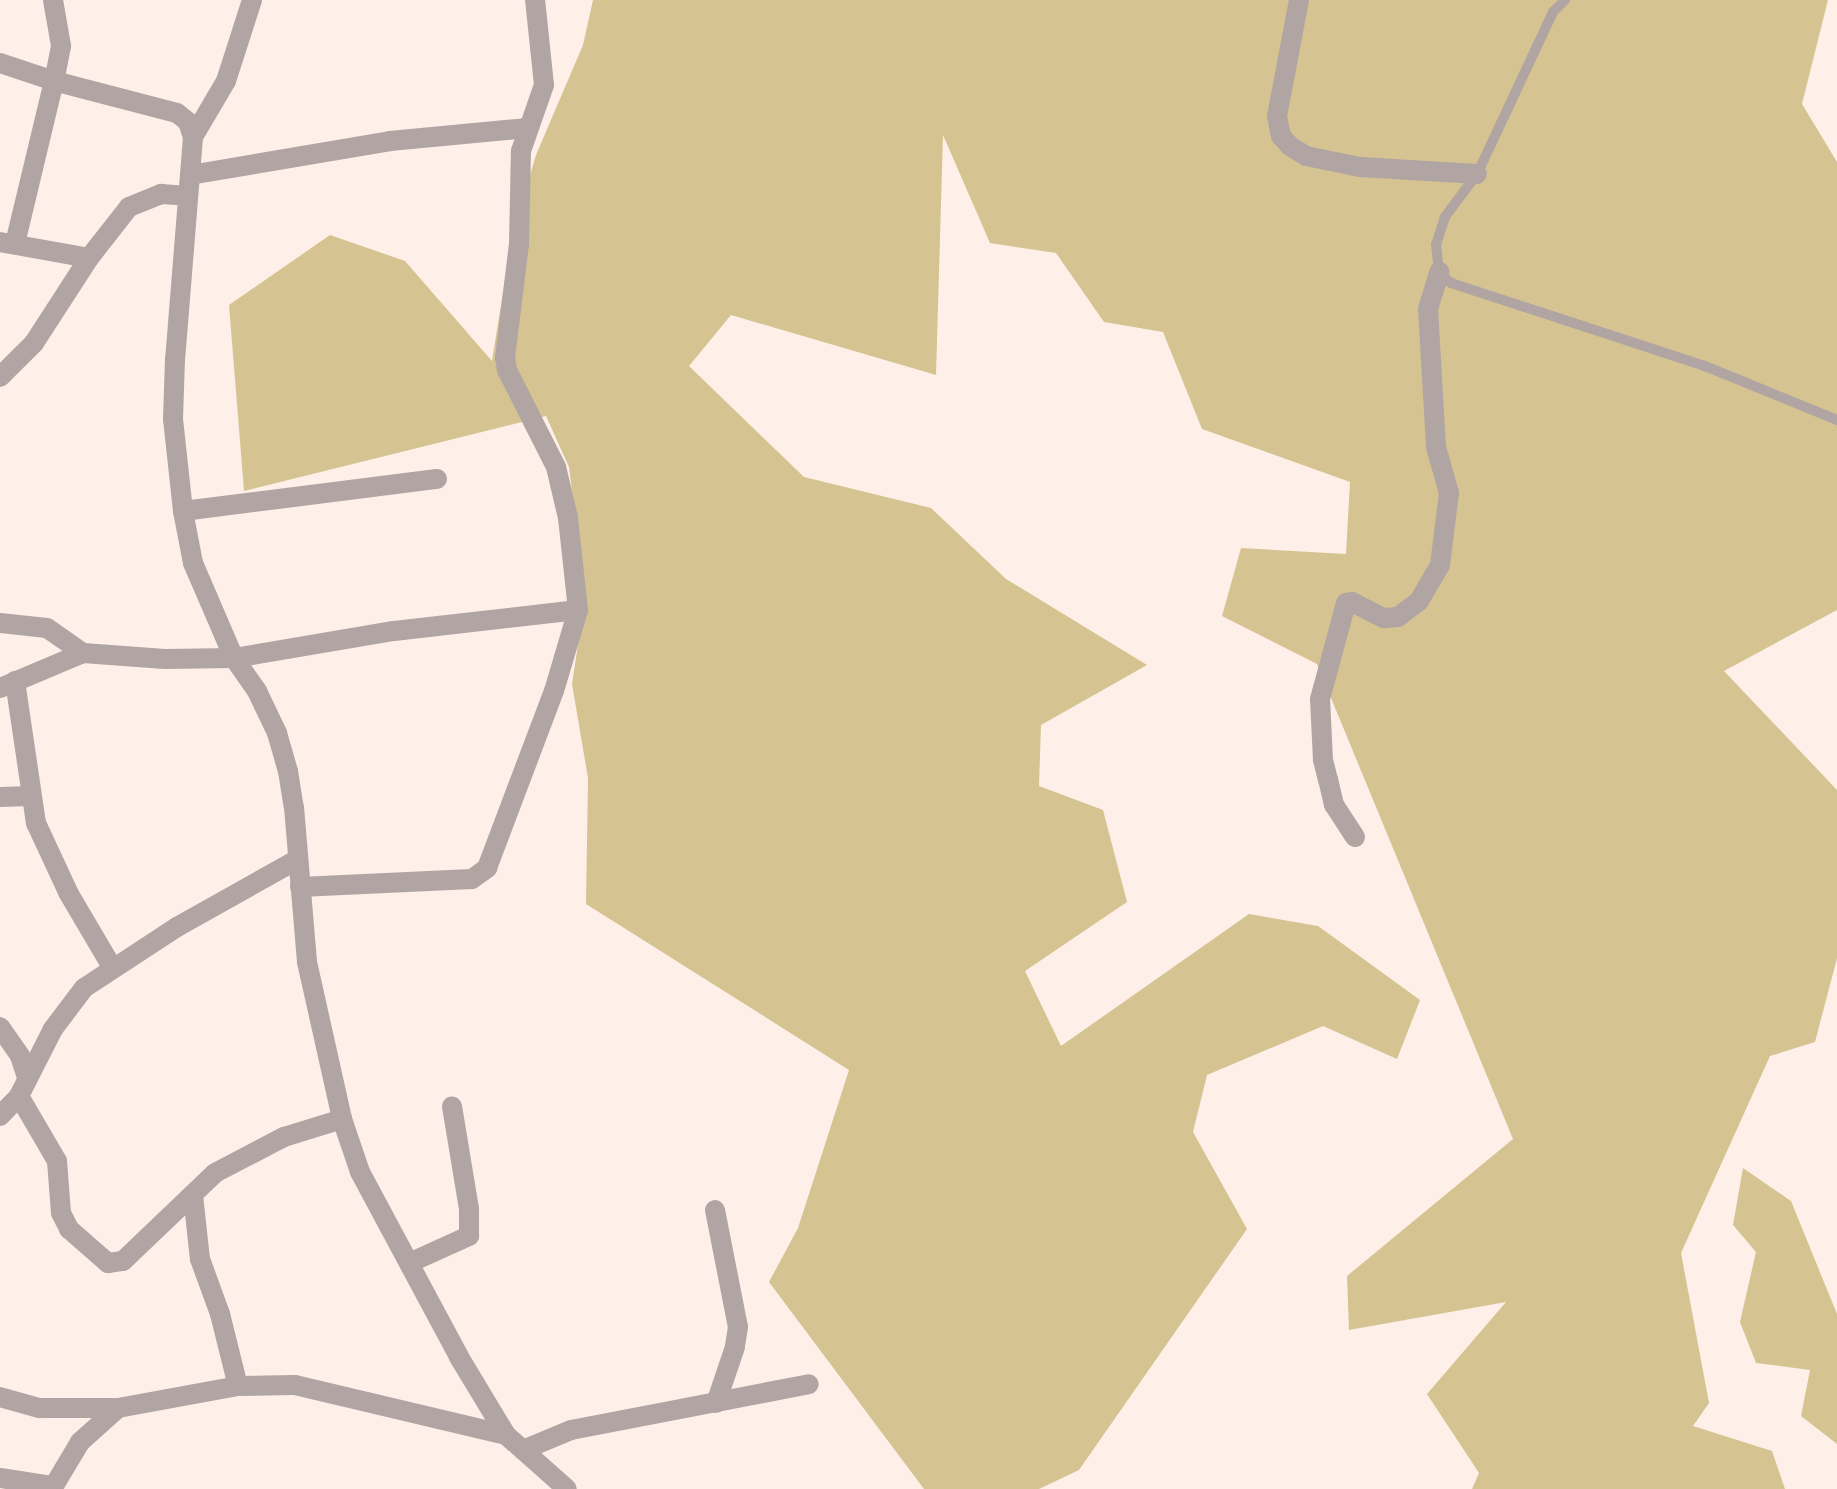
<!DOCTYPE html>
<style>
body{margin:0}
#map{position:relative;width:1837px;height:1489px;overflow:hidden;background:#feefe8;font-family:"PT Sans Narrow",sans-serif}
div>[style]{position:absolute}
.green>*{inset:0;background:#d6c392}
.lane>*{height:10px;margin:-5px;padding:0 5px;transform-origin:5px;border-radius:5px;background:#b0a5a3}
.street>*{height:20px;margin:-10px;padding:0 10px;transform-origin:10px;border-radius:10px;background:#b0a5a3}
span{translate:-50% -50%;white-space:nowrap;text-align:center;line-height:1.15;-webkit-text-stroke:8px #fff;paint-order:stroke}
</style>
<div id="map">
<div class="green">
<i style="clip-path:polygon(593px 0,1828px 0,1802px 104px,1837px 162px,1837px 610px,1724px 671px,1837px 790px,1837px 958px,1815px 1042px,1770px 1056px,1681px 1253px,1709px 1403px,1693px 1426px,1772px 1451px,1785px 1489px,1472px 1489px,1479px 1473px,1427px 1394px,1506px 1302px,1349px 1330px,1347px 1276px,1513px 1139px,1317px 664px,1222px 616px,1241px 548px,1346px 554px,1350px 482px,1202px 429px,1163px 332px,1104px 322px,1056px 253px,990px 243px,943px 135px,936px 375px,731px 315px,689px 366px,804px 477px,931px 508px,1006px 579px,1147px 665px,1041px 725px,1039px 786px,1103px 810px,1127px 902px,1025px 971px,1061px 1046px,1249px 914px,1318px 926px,1420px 1000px,1397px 1059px,1323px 1026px,1207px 1075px,1193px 1132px,1247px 1229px,1079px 1470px,1039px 1489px,924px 1489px,769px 1282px,798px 1228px,849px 1070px,586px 904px,588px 778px,572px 684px,585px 599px,569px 467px,546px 416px,244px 491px,229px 305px,330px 235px,405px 261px,492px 361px,512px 236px,536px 155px,583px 45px)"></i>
<i style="clip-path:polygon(1743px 1168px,1791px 1201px,1837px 1314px,1837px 1444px,1801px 1416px,1810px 1370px,1756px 1363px,1740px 1322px,1756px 1252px,1733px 1225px)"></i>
</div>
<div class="lane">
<i style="left:1565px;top:0;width:17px;rotate:135deg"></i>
<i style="left:1553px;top:12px;width:179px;rotate:115.1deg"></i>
<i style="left:1477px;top:174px;width:54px;rotate:126.7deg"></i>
<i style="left:1445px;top:217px;width:28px;rotate:108deg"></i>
<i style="left:1436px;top:244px;width:28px;rotate:84deg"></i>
<i style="left:1439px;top:272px;width:16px;rotate:43deg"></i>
<i style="left:1451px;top:283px;width:267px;rotate:18.1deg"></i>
<i style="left:1705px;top:366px;width:143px;rotate:22.2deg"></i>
</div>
<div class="street">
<i style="left:53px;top:0;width:47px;rotate:80.1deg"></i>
<i style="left:61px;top:46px;width:36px;rotate:101deg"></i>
<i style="left:54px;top:81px;width:127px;rotate:14.6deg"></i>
<i style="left:177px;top:113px;width:14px;rotate:39deg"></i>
<i style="left:188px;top:122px;width:16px;rotate:72deg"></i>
<i style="left:193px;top:137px;width:223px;rotate:94.6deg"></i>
<i style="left:175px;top:359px;width:60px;rotate:91.9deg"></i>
<i style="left:173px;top:419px;width:93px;rotate:83.8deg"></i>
<i style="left:183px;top:511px;width:53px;rotate:79.1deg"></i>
<i style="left:193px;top:563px;width:103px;rotate:66.7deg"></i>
<i style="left:234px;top:658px;width:40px;rotate:55.1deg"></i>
<i style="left:257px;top:691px;width:47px;rotate:64.5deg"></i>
<i style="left:277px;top:733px;width:40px;rotate:74deg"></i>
<i style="left:288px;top:771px;width:36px;rotate:81deg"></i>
<i style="left:294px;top:807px;width:156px;rotate:85.2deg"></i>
<i style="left:307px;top:962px;width:161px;rotate:77.4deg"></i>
<i style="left:342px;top:1119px;width:56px;rotate:71.2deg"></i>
<i style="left:360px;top:1172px;width:210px;rotate:61.8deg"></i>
<i style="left:459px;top:1357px;width:91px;rotate:58.9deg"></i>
<i style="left:506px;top:1435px;width:81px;rotate:41.5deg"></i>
<i style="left:1299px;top:0;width:118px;rotate:100.7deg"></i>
<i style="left:1277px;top:116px;width:20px;rotate:79deg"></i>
<i style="left:1281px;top:136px;width:13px;rotate:48deg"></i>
<i style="left:1290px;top:146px;width:19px;rotate:32deg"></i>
<i style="left:1306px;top:156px;width:55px;rotate:11.5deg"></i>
<i style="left:1360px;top:167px;width:117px;rotate:3.4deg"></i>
<i style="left:0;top:63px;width:57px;rotate:18.4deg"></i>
<i style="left:54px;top:81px;width:168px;rotate:103.5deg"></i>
<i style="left:193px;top:137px;width:65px;rotate:-59.5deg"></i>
<i style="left:226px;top:81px;width:85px;rotate:-72.2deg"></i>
<i style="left:190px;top:175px;width:203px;rotate:-9.6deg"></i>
<i style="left:390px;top:141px;width:139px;rotate:-5.4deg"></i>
<i style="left:0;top:242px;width:90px;rotate:10.2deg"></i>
<i style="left:0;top:377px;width:48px;rotate:-45deg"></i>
<i style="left:34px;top:343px;width:101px;rotate:-57.1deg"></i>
<i style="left:89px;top:258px;width:65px;rotate:-51.9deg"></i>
<i style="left:129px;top:207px;width:35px;rotate:-22deg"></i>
<i style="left:161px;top:194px;width:27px;rotate:4deg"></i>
<i style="left:183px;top:511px;width:256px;rotate:-7.2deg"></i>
<i style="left:0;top:623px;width:47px;rotate:6.1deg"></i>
<i style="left:47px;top:628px;width:44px;rotate:34.8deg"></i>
<i style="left:15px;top:681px;width:144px;rotate:81.6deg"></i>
<i style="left:36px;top:823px;width:78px;rotate:65.1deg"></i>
<i style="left:69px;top:894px;width:85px;rotate:59.5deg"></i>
<i style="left:0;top:688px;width:90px;rotate:-22.9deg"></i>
<i style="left:83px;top:653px;width:82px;rotate:4.2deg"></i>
<i style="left:165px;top:659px;width:69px;rotate:-0.8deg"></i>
<i style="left:234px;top:658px;width:162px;rotate:-9.6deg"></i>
<i style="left:394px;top:631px;width:185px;rotate:-6.5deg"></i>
<i style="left:0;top:797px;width:31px;rotate:-2deg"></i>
<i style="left:1355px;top:837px;width:38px;rotate:-123deg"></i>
<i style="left:1334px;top:805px;width:26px;rotate:-103deg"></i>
<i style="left:1328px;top:780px;width:21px;rotate:-104deg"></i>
<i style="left:1323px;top:760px;width:61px;rotate:-92.8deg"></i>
<i style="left:1320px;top:699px;width:99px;rotate:-74.8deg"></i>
<i style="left:1346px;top:603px;width:6px;rotate:-9deg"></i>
<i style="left:1352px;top:602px;width:36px;rotate:27deg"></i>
<i style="left:1384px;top:618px;width:14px;rotate:-4deg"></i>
<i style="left:1398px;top:617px;width:26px;rotate:-37deg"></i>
<i style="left:1419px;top:601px;width:42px;rotate:-59.7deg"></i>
<i style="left:1440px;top:565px;width:73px;rotate:-82.9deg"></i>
<i style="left:1449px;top:493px;width:48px;rotate:-105.8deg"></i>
<i style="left:1436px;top:447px;width:138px;rotate:-93.3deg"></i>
<i style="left:1428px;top:309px;width:39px;rotate:-73deg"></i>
<i style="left:300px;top:887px;width:172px;rotate:-2.7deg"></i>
<i style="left:472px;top:879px;width:19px;rotate:-36deg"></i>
<i style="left:487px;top:868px;width:189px;rotate:-69.3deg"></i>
<i style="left:554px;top:691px;width:84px;rotate:-73.5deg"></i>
<i style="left:578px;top:610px;width:93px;rotate:-96.2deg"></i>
<i style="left:568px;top:518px;width:52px;rotate:-103.2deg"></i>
<i style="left:556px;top:467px;width:109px;rotate:-116.8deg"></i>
<i style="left:507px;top:370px;width:12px;rotate:-99deg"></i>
<i style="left:505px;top:358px;width:115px;rotate:-83deg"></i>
<i style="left:519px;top:244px;width:93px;rotate:-88.8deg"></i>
<i style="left:521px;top:151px;width:70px;rotate:-70.8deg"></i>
<i style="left:544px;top:85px;width:85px;rotate:-96deg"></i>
<i style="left:0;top:1027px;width:35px;rotate:55deg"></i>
<i style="left:20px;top:1056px;width:22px;rotate:72deg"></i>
<i style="left:19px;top:1096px;width:75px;rotate:59.7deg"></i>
<i style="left:57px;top:1161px;width:52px;rotate:85.6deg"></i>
<i style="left:61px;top:1213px;width:18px;rotate:63deg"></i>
<i style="left:69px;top:1229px;width:52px;rotate:41.1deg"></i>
<i style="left:108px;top:1263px;width:15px;rotate:-8deg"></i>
<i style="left:123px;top:1261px;width:127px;rotate:-43.7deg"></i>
<i style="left:215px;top:1173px;width:78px;rotate:-27.6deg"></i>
<i style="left:284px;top:1137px;width:61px;rotate:-17.2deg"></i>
<i style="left:0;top:1116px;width:28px;rotate:-46deg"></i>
<i style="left:19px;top:1096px;width:75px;rotate:-63.1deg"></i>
<i style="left:53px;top:1029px;width:51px;rotate:-52.9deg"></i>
<i style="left:84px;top:988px;width:111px;rotate:-33.3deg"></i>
<i style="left:177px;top:927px;width:139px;rotate:-29.3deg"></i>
<i style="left:193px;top:1195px;width:64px;rotate:83.8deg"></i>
<i style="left:200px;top:1259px;width:59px;rotate:70deg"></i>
<i style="left:220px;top:1314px;width:74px;rotate:76deg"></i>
<i style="left:715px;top:1210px;width:119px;rotate:78.9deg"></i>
<i style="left:738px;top:1327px;width:20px;rotate:99deg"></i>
<i style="left:735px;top:1347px;width:59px;rotate:108.7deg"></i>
<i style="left:409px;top:1263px;width:66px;rotate:-24.2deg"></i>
<i style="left:469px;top:1236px;width:27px;rotate:-90deg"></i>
<i style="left:469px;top:1209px;width:104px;rotate:-99.4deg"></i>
<i style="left:0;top:1397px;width:41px;rotate:15.8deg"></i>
<i style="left:39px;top:1408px;width:79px"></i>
<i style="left:118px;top:1408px;width:122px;rotate:-10.4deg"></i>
<i style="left:238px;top:1386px;width:57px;rotate:-1deg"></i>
<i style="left:295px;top:1385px;width:217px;rotate:13.3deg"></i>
<i style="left:523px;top:1450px;width:52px;rotate:-22.6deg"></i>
<i style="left:571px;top:1430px;width:242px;rotate:-10.9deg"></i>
<i style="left:0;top:1478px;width:54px;rotate:8.6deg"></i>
<i style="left:52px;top:1489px;width:55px;rotate:-59.2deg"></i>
<i style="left:80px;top:1442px;width:51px;rotate:-41.8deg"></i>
</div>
</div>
